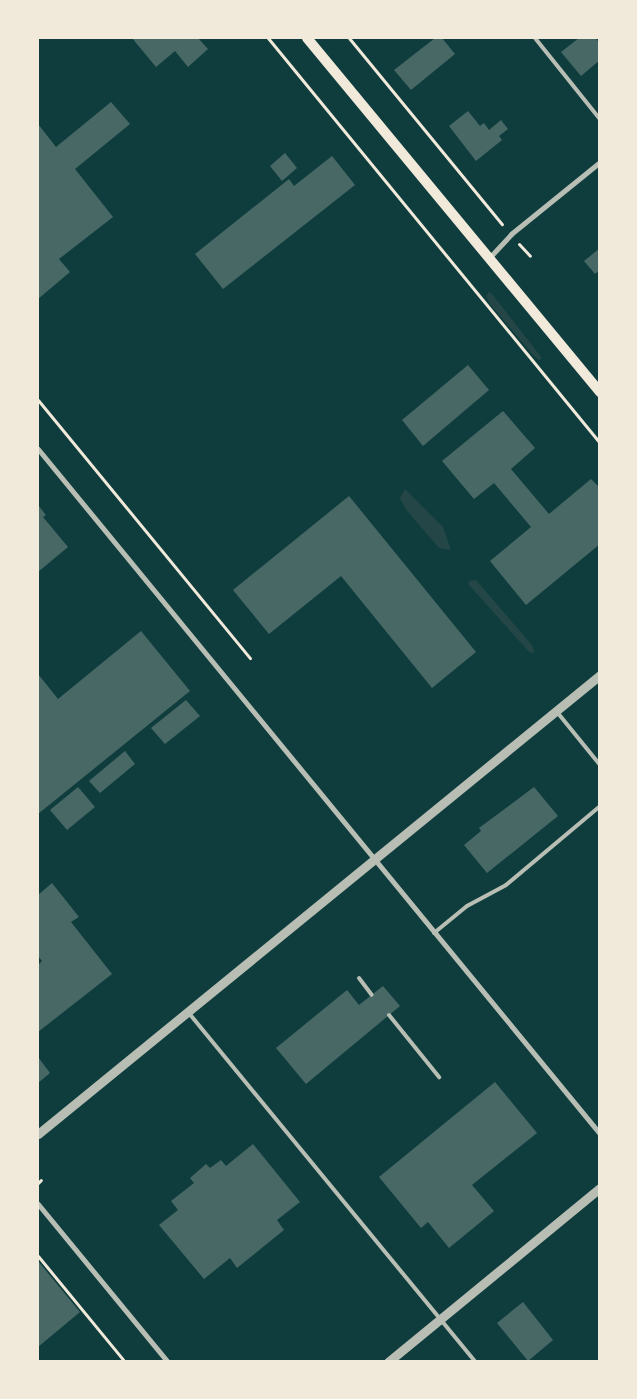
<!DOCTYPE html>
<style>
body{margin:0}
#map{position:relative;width:637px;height:1399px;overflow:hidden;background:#0f3d3e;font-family:Signika,sans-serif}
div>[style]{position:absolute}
.green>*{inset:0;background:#244646}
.building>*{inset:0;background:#486865}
.path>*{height:3px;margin:-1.5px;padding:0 1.5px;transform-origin:1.5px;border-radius:1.5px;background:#f1e9da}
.service>*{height:4px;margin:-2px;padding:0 2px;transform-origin:2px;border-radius:2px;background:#b8beb3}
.minor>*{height:5px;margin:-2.5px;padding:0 2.5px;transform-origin:2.5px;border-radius:2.5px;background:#b8beb3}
.tertiary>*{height:9px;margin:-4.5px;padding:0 4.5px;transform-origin:4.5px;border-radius:4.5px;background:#b8beb3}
.secondary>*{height:10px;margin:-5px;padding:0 5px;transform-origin:5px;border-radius:5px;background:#f1e9da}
span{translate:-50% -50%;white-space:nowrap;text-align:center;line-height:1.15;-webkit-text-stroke:4px #f1e9da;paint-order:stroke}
.frame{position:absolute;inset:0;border:39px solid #f1e9da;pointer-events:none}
</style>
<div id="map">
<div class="green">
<i style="clip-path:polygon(489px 292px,492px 294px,542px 358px,539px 360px,532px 354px,490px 304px,486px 296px)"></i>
<i style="clip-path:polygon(405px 489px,443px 527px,451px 550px,439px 548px,407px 511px,400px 498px)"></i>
<i style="clip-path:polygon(476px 580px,532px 645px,535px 653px,529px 652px,469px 585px,469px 581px)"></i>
</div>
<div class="building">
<i style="clip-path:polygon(132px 38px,198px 38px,208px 49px,188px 67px,175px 51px,156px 67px)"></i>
<i style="clip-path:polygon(435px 38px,442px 38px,455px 54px,411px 90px,394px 70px)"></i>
<i style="clip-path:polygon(579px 38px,595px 38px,600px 43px,600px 60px,581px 76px,561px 52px)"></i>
<i style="clip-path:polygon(111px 102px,130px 124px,75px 169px,113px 217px,59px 259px,70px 272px,38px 299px,38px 124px,56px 147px)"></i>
<i style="clip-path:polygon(468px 111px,480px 126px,484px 123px,489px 130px,501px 120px,508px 129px,499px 136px,502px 140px,476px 161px,449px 126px)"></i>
<i style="clip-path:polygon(285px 153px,297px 168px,282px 181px,270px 166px)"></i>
<i style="clip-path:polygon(332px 156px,355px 185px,223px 289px,195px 254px,289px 179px,294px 186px)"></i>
<i style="clip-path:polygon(600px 248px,600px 270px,595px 274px,584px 261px)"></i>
<i style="clip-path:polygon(468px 365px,489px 390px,423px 446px,402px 420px)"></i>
<i style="clip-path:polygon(503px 411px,535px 448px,511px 469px,549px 514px,591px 479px,600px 488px,600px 544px,526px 605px,490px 561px,531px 527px,494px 483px,474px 499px,442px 461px)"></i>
<i style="clip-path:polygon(349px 496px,476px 652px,432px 688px,341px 576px,269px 634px,233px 590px)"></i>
<i style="clip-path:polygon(38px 505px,46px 515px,43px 517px,68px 547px,38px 572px)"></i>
<i style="clip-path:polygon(141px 631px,190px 691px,38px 814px,38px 674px,58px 699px)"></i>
<i style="clip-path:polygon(186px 700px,200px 716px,165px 744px,151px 728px)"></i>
<i style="clip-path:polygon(125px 751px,135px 764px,100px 793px,89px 781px)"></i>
<i style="clip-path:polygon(78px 787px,95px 807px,67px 830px,50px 810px)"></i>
<i style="clip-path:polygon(534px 787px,558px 816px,487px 873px,464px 845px,481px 831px,479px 828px)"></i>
<i style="clip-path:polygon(52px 883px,79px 917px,71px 922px,112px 974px,38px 1032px,38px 965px,42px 961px,38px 956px,38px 895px)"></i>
<i style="clip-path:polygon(383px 986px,400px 1006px,306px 1084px,276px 1048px,347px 990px,359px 1005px)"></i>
<i style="clip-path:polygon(38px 1057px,50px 1073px,38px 1083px)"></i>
<i style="clip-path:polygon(495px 1082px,537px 1133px,472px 1185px,494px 1211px,449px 1248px,428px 1222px,421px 1228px,379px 1177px)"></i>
<i style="clip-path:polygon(253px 1144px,300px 1202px,277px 1220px,284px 1230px,237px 1268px,230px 1258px,204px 1279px,159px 1225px,178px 1210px,171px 1201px,194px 1183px,190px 1178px,206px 1164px,210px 1168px,221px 1160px,226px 1166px)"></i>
<i style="clip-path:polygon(38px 1261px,80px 1312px,38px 1347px)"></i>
<i style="clip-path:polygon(523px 1302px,553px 1340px,528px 1361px,497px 1323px)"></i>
</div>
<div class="path">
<i style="left:268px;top:38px;width:524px;rotate:50.66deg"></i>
<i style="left:349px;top:38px;width:241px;rotate:50.6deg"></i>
<i style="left:519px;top:244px;width:16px;rotate:47deg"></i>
<i style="left:38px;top:400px;width:334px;rotate:50.6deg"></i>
<i style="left:38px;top:1183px;width:4px;rotate:-45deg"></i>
<i style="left:38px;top:1256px;width:137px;rotate:50.6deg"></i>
</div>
<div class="service">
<i style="left:535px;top:38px;width:104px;rotate:51.3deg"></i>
<i style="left:557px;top:712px;width:68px;rotate:50.9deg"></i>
<i style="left:434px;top:933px;width:43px;rotate:-39.3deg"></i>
<i style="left:467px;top:906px;width:44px;rotate:-28.3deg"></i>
<i style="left:506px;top:885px;width:123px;rotate:-40deg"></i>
<i style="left:359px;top:978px;width:21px;rotate:53deg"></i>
<i style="left:188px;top:1012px;width:453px;rotate:50.6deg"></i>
<i style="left:389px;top:1015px;width:80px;rotate:51.1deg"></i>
</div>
<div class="minor">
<i style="left:489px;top:258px;width:33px;rotate:-47deg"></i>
<i style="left:511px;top:234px;width:114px;rotate:-39deg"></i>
<i style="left:38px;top:449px;width:886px;rotate:50.63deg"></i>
<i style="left:38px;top:1204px;width:205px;rotate:50.6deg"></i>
</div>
<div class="tertiary">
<i style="left:38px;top:1134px;width:726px;rotate:-39.24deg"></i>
<i style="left:388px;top:1362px;width:274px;rotate:-39.4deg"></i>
</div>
<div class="secondary">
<i style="left:307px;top:38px;width:460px;rotate:50.4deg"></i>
</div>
<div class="frame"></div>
</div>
